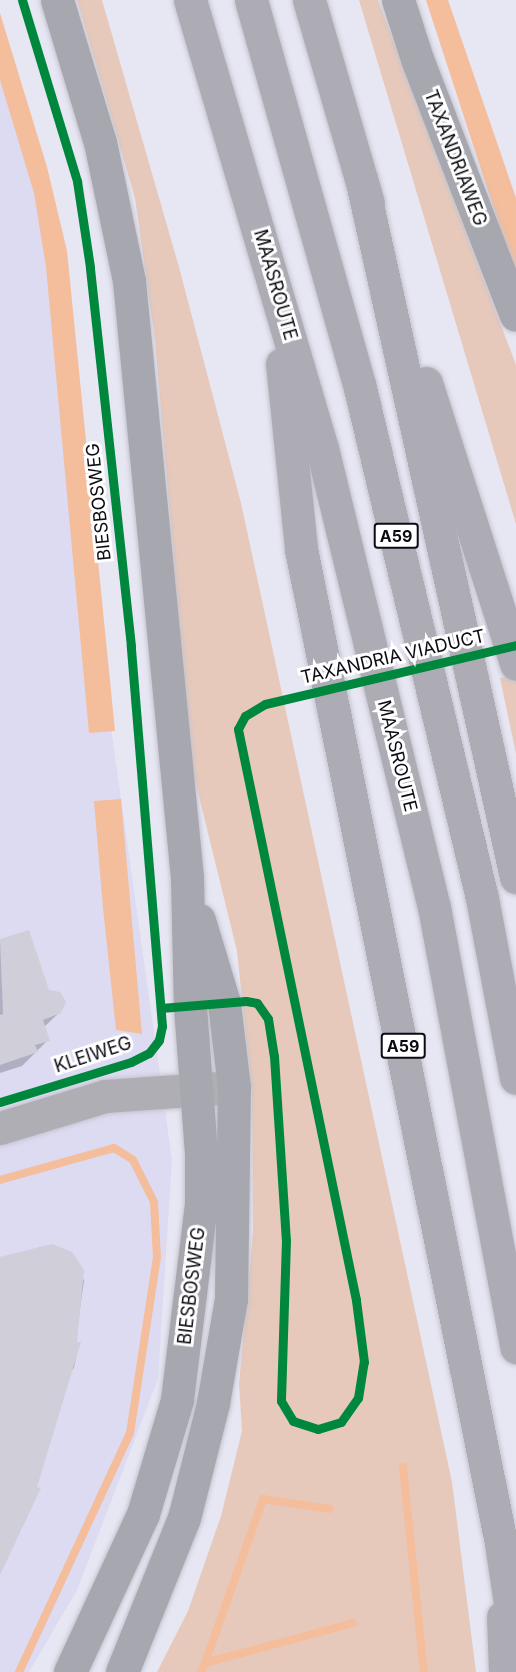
<!DOCTYPE html>
<style>
body{margin:0}
#map{position:relative;width:516px;height:1672px;overflow:hidden;background:#e7e6f3;font-family:Inter,sans-serif}
div>[style]{position:absolute}
.built>*{inset:0;background:#dddbf2}
.green>*{inset:0;background:#e7c9bb}
.water>*{inset:0;background:#f4bd9b}
.shadow>*{inset:0;background:#0003}
.stream>*{height:8px;margin:-4px;padding:0 4px;transform-origin:4px;border-radius:4px;background:#f4bd9b}
.building>*{inset:0;background:#cfced9}
.roads{filter:drop-shadow(0 0 2px #c5c4ce) drop-shadow(0 0 2px #c5c4ce)}
.minor>*{height:33px;margin:-16.5px;padding:0 16.5px;transform-origin:16.5px;border-radius:16.5px;background:#afaeb4}
.major>*{height:33px;margin:-16.5px;padding:0 16.5px;transform-origin:16.5px;border-radius:16.5px;background:#a7a7af}
.highway>*{height:33px;margin:-16.5px;padding:0 16.5px;transform-origin:16.5px;border-radius:16.5px;background:#adacb5}
.cycleway>*{height:9px;margin:-4.5px;padding:0 4.5px;transform-origin:4.5px;border-radius:4.5px;background:#00873e}
span{translate:-50% -50%;white-space:nowrap;text-align:center;line-height:1.15;-webkit-text-stroke:6px #fff;paint-order:stroke}
.shield-label span{padding:2px 4px;background:#fff;border:2px solid;border-radius:4px;-webkit-text-stroke-width:0}
.shield-label{font-size:16px;color:#0c0b13;font-weight:700}
.street-label{font-size:18px;color:#0c0b13}
</style>
<div id="map">
<div class="built">
<i style="clip-path:polygon(0 46px,51px 235px,99px 643px,172px 1160px,158px 1379px,77px 1590px,29px 1672px,0 1672px)"></i>
</div>
<div class="green">
<i style="clip-path:polygon(77px 0,102px 0,179px 267px,241px 503px,452px 1482px,476px 1672px,157px 1672px,188px 1611px,221px 1516px,242px 1431px,239px 1384px,253px 1232px,252px 1093px,237px 951px,191px 764px,155px 340px,135px 198px)"></i>
<i style="clip-path:polygon(359px 0,378px 0,516px 365px,516px 524px)"></i>
<i style="clip-path:polygon(516px 674px,516px 754px,500px 678px)"></i>
</div>
<div class="water">
<i style="clip-path:polygon(426px 0,448px 0,516px 198px,516px 277px)"></i>
<i style="clip-path:polygon(0 13px,47px 167px,67px 251px,115px 731px,89px 733px,46px 267px,34px 193px,0 80px)"></i>
<i style="clip-path:polygon(121px 799px,142px 1034px,116px 1030px,103px 908px,94px 801px)"></i>
</div>
<div class="shadow">
<i style="clip-path:polygon(28px 932px,48px 991px,60px 1012px,44px 1027px,48px 1040px,22px 1066px,0 1073px,0 941px)"></i>
<i style="clip-path:polygon(41px 1247px,61px 1248px,78px 1261px,84px 1281px,75px 1343px,79px 1343px,74px 1368px,67px 1375px,0 1571px,0 1259px)"></i>
</div>
<div class="stream">
<i style="left:0;top:1180px;width:118px;rotate:-15.7deg"></i>
<i style="left:114px;top:1148px;width:22px;rotate:32deg"></i>
<i style="left:133px;top:1160px;width:47px;rotate:63.4deg"></i>
<i style="left:154px;top:1202px;width:55px;rotate:86.9deg"></i>
<i style="left:157px;top:1257px;width:178px;rotate:98.7deg"></i>
<i style="left:130px;top:1433px;width:264px;rotate:114.9deg"></i>
<i style="left:403px;top:1467px;width:206px;rotate:84.2deg"></i>
<i style="left:205px;top:1663px;width:174px;rotate:-70.5deg"></i>
<i style="left:263px;top:1499px;width:67px;rotate:8.6deg"></i>
<i style="left:201px;top:1672px;width:10px;rotate:-66deg"></i>
<i style="left:205px;top:1663px;width:153px;rotate:-15.1deg"></i>
</div>
<div class="building">
<i style="clip-path:polygon(29px 930px,49px 990px,60px 992px,66px 1002px,61px 1013px,43px 1020px,50px 1041px,35px 1045px,38px 1052px,0 1065px,0 1015px,3px 1014px,0 939px)"></i>
<i style="clip-path:polygon(52px 1244px,72px 1252px,84px 1270px,77px 1342px,81px 1342px,37px 1487px,41px 1488px,0 1575px,0 1257px)"></i>
</div>
<div class="roads">
<div class="minor">
<i style="left:0;top:1128px;width:110px;rotate:-16.9deg"></i>
<i style="left:105px;top:1096px;width:129px;rotate:-4deg"></i>
</div>
<div class="major">
<i style="left:57px;top:0;width:148px;rotate:73.2deg"></i>
<i style="left:100px;top:142px;width:142px;rotate:78.2deg"></i>
<i style="left:129px;top:281px;width:600px;rotate:84.45deg"></i>
<i style="left:187px;top:878px;width:129px;rotate:88.7deg"></i>
<i style="left:190px;top:1007px;width:147px;rotate:85.7deg"></i>
<i style="left:201px;top:1154px;width:50px;rotate:90deg"></i>
<i style="left:201px;top:1204px;width:197px;rotate:97deg"></i>
<i style="left:177px;top:1400px;width:119px;rotate:106.6deg"></i>
<i style="left:143px;top:1514px;width:174px;rotate:114.8deg"></i>
<i style="left:398px;top:0;width:62px;rotate:72.1deg"></i>
<i style="left:417px;top:59px;width:274px;rotate:68.9deg"></i>
<i style="left:122px;top:1672px;width:166px;rotate:-68.1deg"></i>
<i style="left:184px;top:1518px;width:119px;rotate:-75.8deg"></i>
<i style="left:213px;top:1403px;width:106px;rotate:-80.2deg"></i>
<i style="left:231px;top:1299px;width:212px;rotate:-89.2deg"></i>
<i style="left:234px;top:1087px;width:85px;rotate:-96.8deg"></i>
<i style="left:224px;top:1003px;width:87px;rotate:-106.8deg"></i>
</div>
<div class="highway">
<i style="left:190px;top:0;width:467px;rotate:73.6deg"></i>
<i style="left:322px;top:448px;width:472px;rotate:76.3deg"></i>
<i style="left:434px;top:907px;width:448px;rotate:79.4deg"></i>
<i style="left:251px;top:0;width:403px;rotate:74.3deg"></i>
<i style="left:360px;top:388px;width:524px;rotate:76.55deg"></i>
<i style="left:482px;top:898px;width:183px;rotate:79.3deg"></i>
<i style="left:309px;top:0;width:211px;rotate:73.8deg"></i>
<i style="left:362px;top:182px;width:712px;rotate:77.51deg"></i>
<i style="left:282px;top:364px;width:186px;rotate:84.1deg"></i>
<i style="left:301px;top:549px;width:1014px;rotate:78.62deg"></i>
<i style="left:501px;top:1543px;width:101px;rotate:81.5deg"></i>
<i style="left:426px;top:383px;width:295px;rotate:72.2deg"></i>
<i style="left:503px;top:1617px;width:55px;rotate:87.9deg"></i>
</div>
</div>
<div class="cycleway">
<i style="left:161px;top:1008px;width:85px;rotate:-4.7deg"></i>
<i style="left:246px;top:1001px;width:11px;rotate:10deg"></i>
<i style="left:257px;top:1003px;width:19px;rotate:55deg"></i>
<i style="left:268px;top:1019px;width:37px;rotate:81deg"></i>
<i style="left:274px;top:1056px;width:184px;rotate:86.3deg"></i>
<i style="left:286px;top:1240px;width:161px;rotate:91.8deg"></i>
<i style="left:281px;top:1401px;width:23px;rotate:59deg"></i>
<i style="left:293px;top:1421px;width:26px;rotate:18deg"></i>
<i style="left:318px;top:1429px;width:24px;rotate:-17deg"></i>
<i style="left:341px;top:1422px;width:29px;rotate:-55deg"></i>
<i style="left:358px;top:1398px;width:36px;rotate:-81deg"></i>
<i style="left:364px;top:1362px;width:63px;rotate:-97.4deg"></i>
<i style="left:356px;top:1300px;width:583px;rotate:-101.68deg"></i>
<i style="left:238px;top:729px;width:15px;rotate:-62deg"></i>
<i style="left:245px;top:716px;width:23px;rotate:-31deg"></i>
<i style="left:265px;top:704px;width:258px;rotate:-13.2deg"></i>
<i style="left:0;top:1102px;width:137px;rotate:-17deg"></i>
<i style="left:131px;top:1062px;width:20px;rotate:-27deg"></i>
<i style="left:149px;top:1053px;width:16px;rotate:-52deg"></i>
<i style="left:159px;top:1040px;width:14px;rotate:-78deg"></i>
<i style="left:162px;top:1026px;width:381px;rotate:-94.7deg"></i>
<i style="left:131px;top:646px;width:381px;rotate:-96.2deg"></i>
<i style="left:90px;top:267px;width:87px;rotate:-98.6deg"></i>
<i style="left:77px;top:181px;width:189px;rotate:-106.9deg"></i>
</div>
<div class="shield-label">
<span style="left:396px;top:536px">A59</span>
<span style="left:403px;top:1046px">A59</span>
</div>
<div class="street-label">
<span style="left:455px;top:158px;rotate:69deg">TAXANDRIAWEG</span>
<span style="left:275px;top:285px;rotate:74deg">MAASROUTE</span>
<span style="left:99px;top:502px;rotate:-96deg">BIESBOSWEG</span>
<span style="left:393px;top:657px;rotate:-13deg">TAXANDRIA VIADUCT</span>
<span style="left:397px;top:756px;rotate:76deg">MAASROUTE</span>
<span style="left:93px;top:1055px;rotate:-18deg">KLEIWEG</span>
<span style="left:192px;top:1286px;rotate:-83deg">BIESBOSWEG</span>
</div>
</div>
